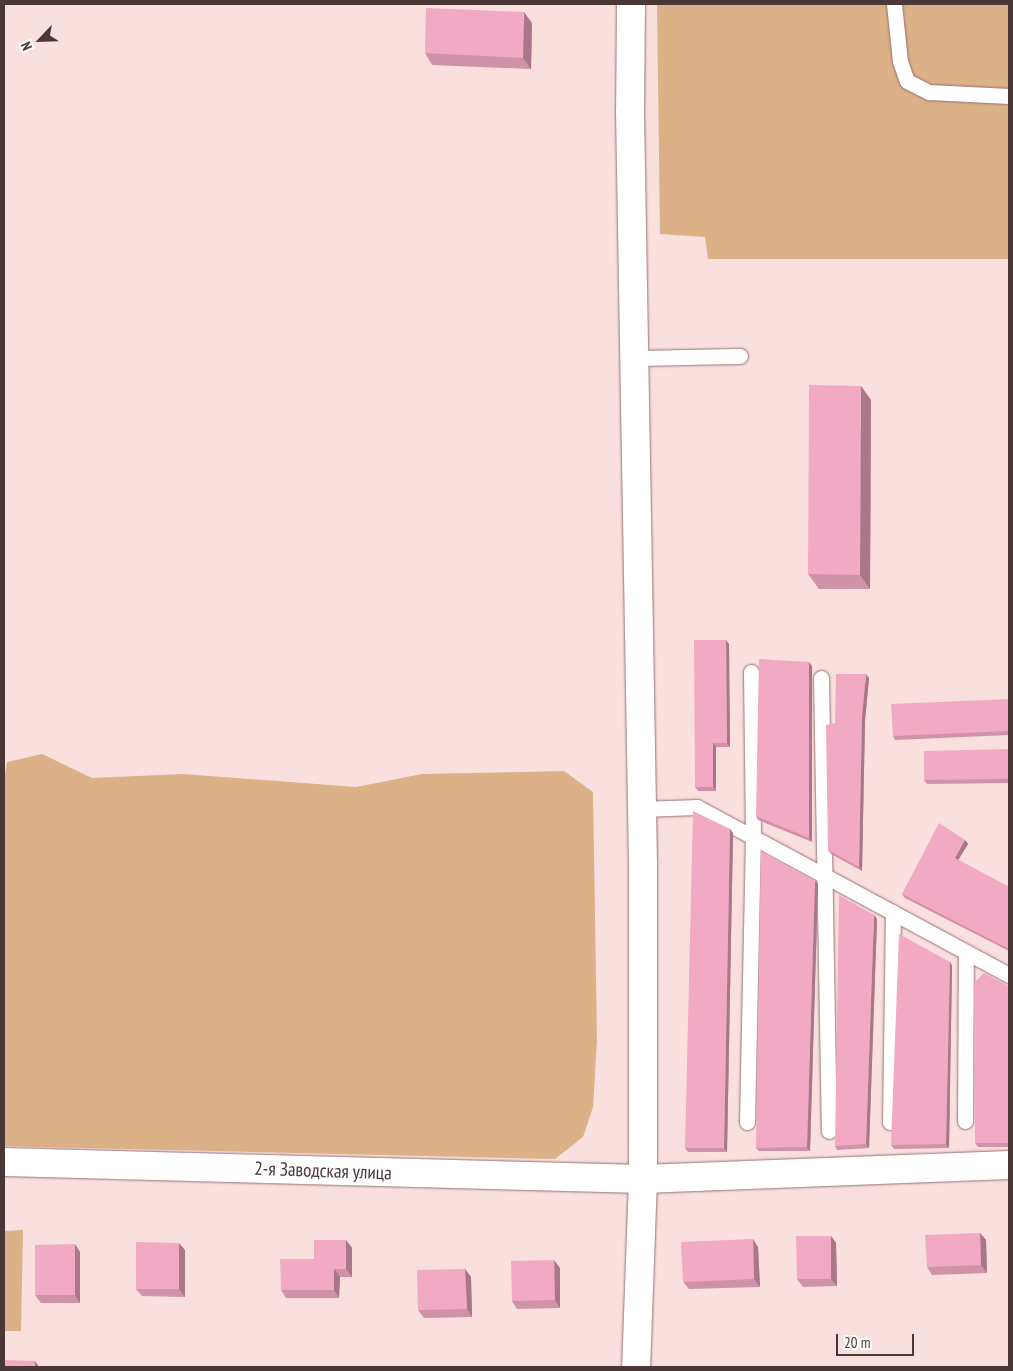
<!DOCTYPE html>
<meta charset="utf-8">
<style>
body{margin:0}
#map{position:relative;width:1013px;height:1371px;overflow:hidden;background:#f9dfde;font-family:"PT Sans Narrow",sans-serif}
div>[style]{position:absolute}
.green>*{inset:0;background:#dbb187}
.roads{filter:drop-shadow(0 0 1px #987171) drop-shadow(0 0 1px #987171)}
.lane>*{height:15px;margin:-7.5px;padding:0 7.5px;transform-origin:7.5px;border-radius:7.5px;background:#fff}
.street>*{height:28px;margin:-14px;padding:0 14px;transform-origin:14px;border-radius:14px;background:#fff}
.wall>*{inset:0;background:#d092a9}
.shaded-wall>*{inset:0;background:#a97789}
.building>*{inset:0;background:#f2aac4}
span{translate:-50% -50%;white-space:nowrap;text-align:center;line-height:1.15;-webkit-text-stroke:4px #fff;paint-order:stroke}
.street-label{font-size:19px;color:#493837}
.frame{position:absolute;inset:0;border:5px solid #493837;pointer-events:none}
.north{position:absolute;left:15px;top:15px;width:50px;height:50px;-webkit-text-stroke:4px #fff;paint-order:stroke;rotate:246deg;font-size:14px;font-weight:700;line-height:20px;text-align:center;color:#493837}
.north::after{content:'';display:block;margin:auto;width:18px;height:22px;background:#493837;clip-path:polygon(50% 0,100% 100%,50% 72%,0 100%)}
.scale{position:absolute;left:836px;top:1334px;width:78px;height:22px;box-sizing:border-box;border:2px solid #493837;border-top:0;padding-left:6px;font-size:15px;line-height:18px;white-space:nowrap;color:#493837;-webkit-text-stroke:4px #fff;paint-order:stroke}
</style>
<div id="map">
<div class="green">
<i style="clip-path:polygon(657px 4px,1009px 4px,1009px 259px,708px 259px,705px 237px,660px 234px)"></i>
<i style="clip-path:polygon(42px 754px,92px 778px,183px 774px,356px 787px,422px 774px,564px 771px,593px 792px,597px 1039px,593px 1107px,583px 1137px,555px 1159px,4px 1146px,4px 781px,7px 762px)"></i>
<i style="clip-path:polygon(23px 1230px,21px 1331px,4px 1331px,4px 1231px)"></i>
</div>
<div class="roads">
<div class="lane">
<i style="left:894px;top:4px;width:57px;rotate:84deg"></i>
<i style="left:900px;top:61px;width:21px;rotate:71deg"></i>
<i style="left:907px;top:81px;width:25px;rotate:27deg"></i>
<i style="left:929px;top:92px;width:80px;rotate:2.9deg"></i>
<i style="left:634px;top:358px;width:106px;rotate:-1.1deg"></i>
<i style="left:821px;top:678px;width:453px;rotate:89deg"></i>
<i style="left:641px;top:809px;width:56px;rotate:-2deg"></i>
<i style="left:697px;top:807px;width:354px;rotate:28.3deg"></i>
<i style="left:965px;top:1121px;width:169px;rotate:-89.7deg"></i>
<i style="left:747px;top:1122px;width:285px;rotate:-88.8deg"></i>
<i style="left:753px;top:837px;width:165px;rotate:-90.7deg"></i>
<i style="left:890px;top:1122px;width:210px;rotate:-89.2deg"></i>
</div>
<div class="street">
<i style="left:631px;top:4px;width:108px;rotate:90.5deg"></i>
<i style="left:630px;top:112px;width:752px;rotate:89.01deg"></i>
<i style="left:643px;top:864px;width:315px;rotate:90deg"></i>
<i style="left:643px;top:1179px;width:188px;rotate:92.1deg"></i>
<i style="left:4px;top:1162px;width:639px;rotate:1.52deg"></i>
<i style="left:643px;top:1179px;width:366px;rotate:-2.2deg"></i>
</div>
</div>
<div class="wall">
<i style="clip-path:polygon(532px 23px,531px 69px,432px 65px,425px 53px)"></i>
<i style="clip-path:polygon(871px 400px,870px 589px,819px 589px,808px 574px)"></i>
<i style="clip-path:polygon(729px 644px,730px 747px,716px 747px,716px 791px,698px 791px,695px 787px)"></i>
<i style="clip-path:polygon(812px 666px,812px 842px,758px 820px,756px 816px)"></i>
<i style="clip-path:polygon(869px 678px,865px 721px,862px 871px,831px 854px,828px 850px,835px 723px)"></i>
<i style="clip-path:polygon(1009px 699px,1009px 735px,895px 740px,893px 736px)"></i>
<i style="clip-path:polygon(1009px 749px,1009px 783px,927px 784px,924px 780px)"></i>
<i style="clip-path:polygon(730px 829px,733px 833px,727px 1152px,688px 1152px,685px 1148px)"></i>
<i style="clip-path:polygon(965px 840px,968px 844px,958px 860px,1009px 887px,1009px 951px,905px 898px,902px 894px)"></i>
<i style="clip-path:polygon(815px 881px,818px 884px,810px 1151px,759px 1151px,756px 1148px)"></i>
<i style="clip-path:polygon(877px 919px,869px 1148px,837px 1150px,835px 1146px)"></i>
<i style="clip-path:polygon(950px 962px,952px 966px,949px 1148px,894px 1149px,891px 1145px)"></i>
<i style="clip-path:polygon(1009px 986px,1009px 1147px,978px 1147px,975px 1143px)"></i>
<i style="clip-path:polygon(980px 1233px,986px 1240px,987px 1273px,932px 1275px,927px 1267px)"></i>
<i style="clip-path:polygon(831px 1236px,836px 1243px,837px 1286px,803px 1287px,797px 1279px)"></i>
<i style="clip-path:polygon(346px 1240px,352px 1248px,352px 1277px,340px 1277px,339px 1298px,286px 1298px,281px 1290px,314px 1259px)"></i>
<i style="clip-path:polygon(758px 1247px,760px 1287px,689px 1289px,683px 1282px)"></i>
<i style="clip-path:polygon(185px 1250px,185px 1297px,142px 1296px,136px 1289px)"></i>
<i style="clip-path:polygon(80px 1252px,80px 1303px,41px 1303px,35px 1295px)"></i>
<i style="clip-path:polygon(560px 1268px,560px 1308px,517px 1309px,512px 1301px)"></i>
<i style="clip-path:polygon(465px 1269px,471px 1277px,472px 1317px,424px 1318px,418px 1310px)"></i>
</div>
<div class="shaded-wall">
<i style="clip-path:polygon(524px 12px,532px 23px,531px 69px,523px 58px)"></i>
<i style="clip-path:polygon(861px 386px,871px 400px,870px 589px,860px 575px)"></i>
<i style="clip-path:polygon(726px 640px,729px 644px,730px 747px,727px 743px)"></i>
<i style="clip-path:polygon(809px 662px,812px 666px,812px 842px,809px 838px)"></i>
<i style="clip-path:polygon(866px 674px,869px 678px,865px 721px,862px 871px,859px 867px,862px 717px)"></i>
<i style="clip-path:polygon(713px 743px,716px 747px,716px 791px,713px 787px)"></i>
<i style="clip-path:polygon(730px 829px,733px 833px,727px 1152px,724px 1148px)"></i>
<i style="clip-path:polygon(965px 840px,968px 844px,957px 862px,955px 858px)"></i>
<i style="clip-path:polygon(815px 881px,818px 884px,810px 1151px,807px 1147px)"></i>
<i style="clip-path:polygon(874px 915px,877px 919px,869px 1148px,866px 1144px)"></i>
<i style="clip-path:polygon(950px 962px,952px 966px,949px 1148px,946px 1144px)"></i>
<i style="clip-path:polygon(980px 1233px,986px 1240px,987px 1273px,981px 1265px)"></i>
<i style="clip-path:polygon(831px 1236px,836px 1243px,837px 1286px,831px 1279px)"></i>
<i style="clip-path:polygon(753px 1239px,758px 1247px,760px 1287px,754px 1279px)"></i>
<i style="clip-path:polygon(346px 1240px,352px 1248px,352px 1277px,346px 1269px)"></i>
<i style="clip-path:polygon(179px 1243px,185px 1250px,185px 1297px,179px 1289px)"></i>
<i style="clip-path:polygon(75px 1244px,80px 1252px,80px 1303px,75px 1295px)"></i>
<i style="clip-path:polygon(554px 1260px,560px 1268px,560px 1308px,555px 1300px)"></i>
<i style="clip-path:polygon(334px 1269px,340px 1277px,339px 1298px,334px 1290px)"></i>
<i style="clip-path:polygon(465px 1269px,471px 1277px,472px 1317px,467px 1309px)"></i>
<i style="clip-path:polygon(35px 1361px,39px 1367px,35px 1367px)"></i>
</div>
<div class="building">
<i style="clip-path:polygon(426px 8px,524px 12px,523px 58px,425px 53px)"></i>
<i style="clip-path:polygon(809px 385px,861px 386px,860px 575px,808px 574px)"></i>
<i style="clip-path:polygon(694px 640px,726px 640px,727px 743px,713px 743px,713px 787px,695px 787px)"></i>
<i style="clip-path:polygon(759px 659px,809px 662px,809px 838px,756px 816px)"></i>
<i style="clip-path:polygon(836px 674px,866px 674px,862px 717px,859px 867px,828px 850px,826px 725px,835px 723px)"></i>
<i style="clip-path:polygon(1009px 699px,1009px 731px,893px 736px,891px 704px)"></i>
<i style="clip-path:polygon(1009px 749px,1009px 779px,924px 780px,924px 751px)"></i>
<i style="clip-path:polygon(693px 811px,730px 829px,724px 1148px,685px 1148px)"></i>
<i style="clip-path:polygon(939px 823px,965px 840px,955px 858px,1009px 887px,1009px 949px,902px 894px)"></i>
<i style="clip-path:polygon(761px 851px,815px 881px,807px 1147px,756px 1148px)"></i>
<i style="clip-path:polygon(839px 895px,874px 915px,866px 1144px,835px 1146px)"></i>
<i style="clip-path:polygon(899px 934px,950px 962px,946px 1144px,891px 1145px)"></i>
<i style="clip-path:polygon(984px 973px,1009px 986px,1009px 1143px,975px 1143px,974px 983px)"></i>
<i style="clip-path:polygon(980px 1233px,981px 1265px,927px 1267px,925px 1235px)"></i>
<i style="clip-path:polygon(796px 1236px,831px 1236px,831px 1279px,797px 1279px)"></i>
<i style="clip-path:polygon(753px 1239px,754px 1279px,683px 1282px,681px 1242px)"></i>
<i style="clip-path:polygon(314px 1240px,346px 1240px,346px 1269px,334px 1269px,334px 1290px,281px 1290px,280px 1259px,314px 1259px)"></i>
<i style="clip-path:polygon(136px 1242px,179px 1243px,179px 1289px,136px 1289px)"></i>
<i style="clip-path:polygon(75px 1244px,75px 1295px,35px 1295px,35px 1245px)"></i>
<i style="clip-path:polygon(554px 1260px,555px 1300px,512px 1301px,511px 1261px)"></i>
<i style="clip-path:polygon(465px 1269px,467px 1309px,418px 1310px,417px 1270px)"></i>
<i style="clip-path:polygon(4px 1360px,35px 1361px,35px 1367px,4px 1367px)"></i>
</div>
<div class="street-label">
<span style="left:323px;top:1171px;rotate:2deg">2-я Заводская улица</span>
</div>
<div class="frame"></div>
<div class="north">N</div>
<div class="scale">20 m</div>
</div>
